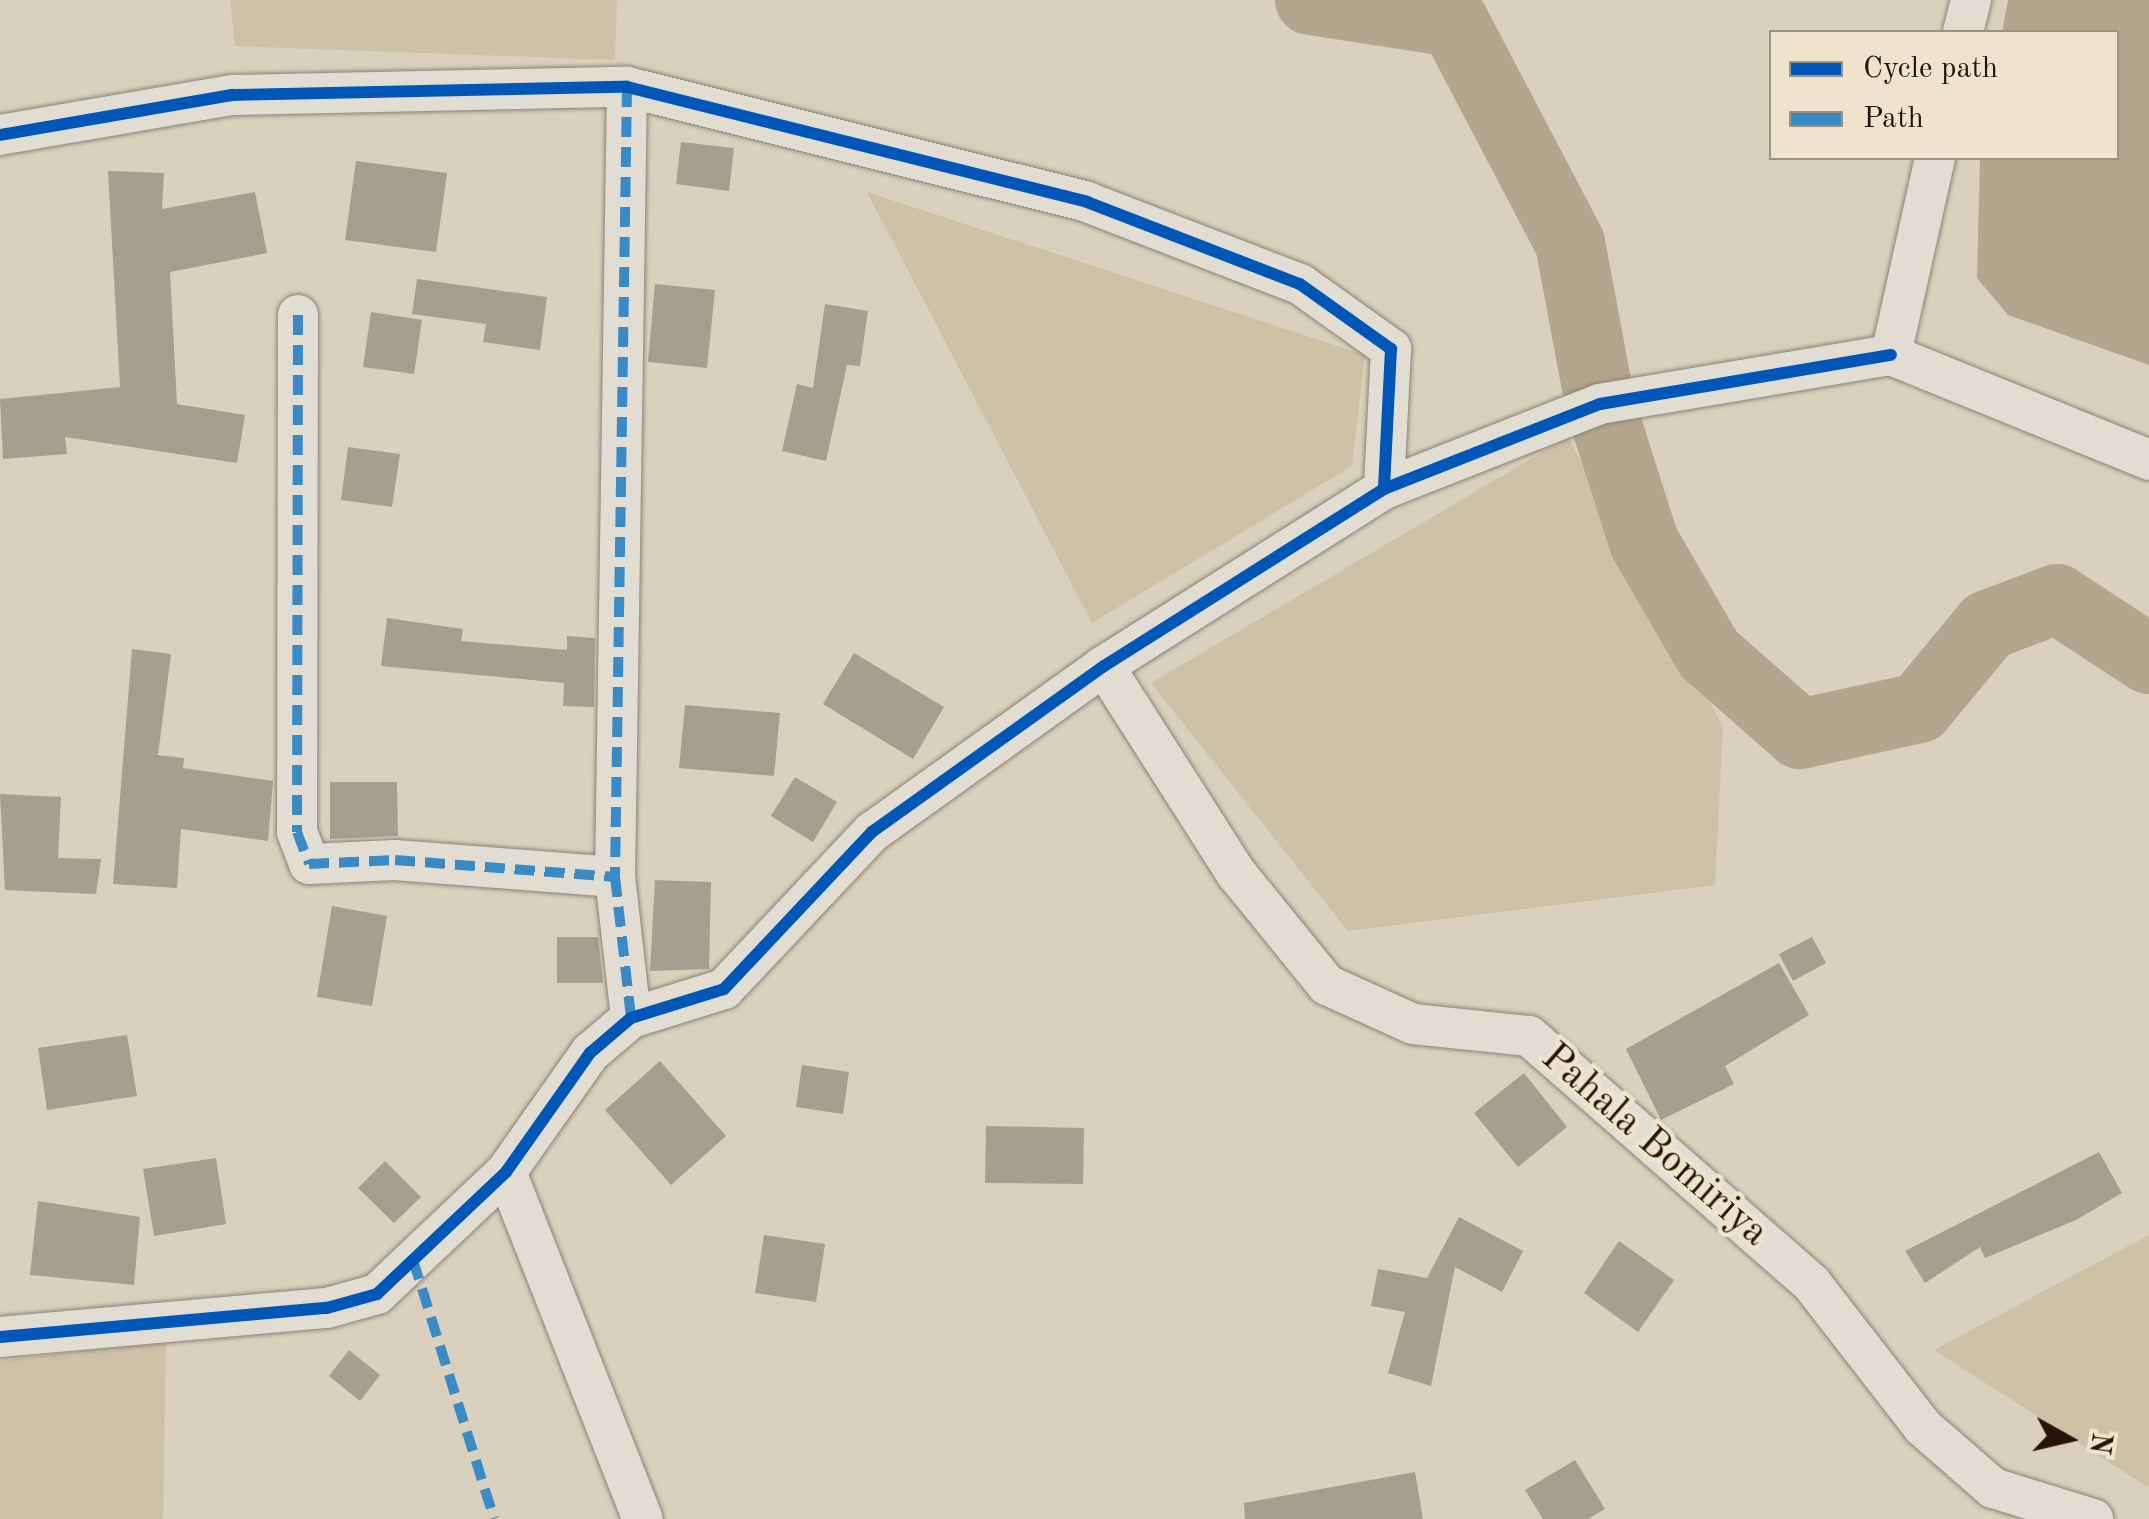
<!DOCTYPE html>
<style>
body{margin:0}
#map{position:relative;width:2149px;height:1519px;overflow:hidden;background:#d9d1bd;font-family:"Old Standard TT",serif}
div>[style]{position:absolute}
.green>*{inset:0;background:#cdc1a6}
.water>*{inset:0;background:#b4a68c}
.river>*{height:70px;margin:-35px;padding:0 35px;transform-origin:35px;border-radius:35px;background:#b4a68c}
.building>*{inset:0;background:#a59e91}
.roads{filter:drop-shadow(0 0 2px #8a8377) drop-shadow(0 0 2px #8a8377)}
.minor>*{height:40px;margin:-20px;padding:0 20px;transform-origin:20px;border-radius:20px;background:#e2ddd3}
.quiet>*{height:10px;margin-top:-5px;transform-origin:0;background:repeating-linear-gradient(90deg,#3a8bc5 0 20px,transparent 0 30px)}
.cycleway>*{height:12px;margin:-6px;padding:0 6px;transform-origin:6px;border-radius:6px;background:#0057b8}
span{translate:-50% -50%;white-space:nowrap;text-align:center;line-height:1.15;-webkit-text-stroke:9px #eee4cc;paint-order:stroke}
.street-label{font-size:40px;color:#251407}
.legend{position:absolute;left:1769px;top:30px;width:350px;height:130px;box-sizing:border-box;background:#eee4cc;border:2px solid #9e917d;margin:0;padding:12px 18px;list-style:none;font-size:30px;color:#251407}
.legend li{display:flex;align-items:center;gap:20px;height:50px}
.legend b{width:50px;border:2px solid #9e917d}
.north{position:absolute;left:2019px;top:1389px;width:100px;height:100px;-webkit-text-stroke:8px #eee4cc;paint-order:stroke;rotate:98deg;font-size:28px;font-weight:700;line-height:40px;text-align:center;color:#251407}
.north::after{content:'';display:block;margin:auto;width:35px;height:45px;background:#251407;clip-path:polygon(50% 0,100% 100%,50% 72%,0 100%)}
</style>
<div id="map">
<div class="green">
<i style="clip-path:polygon(230px 0,617px 0,615px 60px,235px 46px)"></i>
<i style="clip-path:polygon(867px 192px,1365px 355px,1352px 466px,1092px 623px)"></i>
<i style="clip-path:polygon(1568px 437px,1723px 727px,1715px 885px,1348px 931px,1151px 683px)"></i>
<i style="clip-path:polygon(2149px 1235px,2149px 1488px,1934px 1350px)"></i>
<i style="clip-path:polygon(166px 1341px,163px 1519px,0 1519px,0 1361px)"></i>
</div>
<div class="water">
<i style="clip-path:polygon(2008px 0,2149px 0,2149px 365px,2008px 315px,1977px 278px,1980px 158px,2116px 158px,2116px 32px,2002px 32px)"></i>
</div>
<div class="river">
<i style="left:1310px;top:0;width:146px;rotate:8.7deg"></i>
<i style="left:1454px;top:22px;width:250px;rotate:62.3deg"></i>
<i style="left:1570px;top:243px;width:164px;rotate:79.4deg"></i>
<i style="left:1600px;top:404px;width:145px;rotate:72.3deg"></i>
<i style="left:1644px;top:542px;width:129px;rotate:59.9deg"></i>
<i style="left:1709px;top:654px;width:121px;rotate:41.3deg"></i>
<i style="left:1800px;top:734px;width:122px;rotate:-12.3deg"></i>
<i style="left:1919px;top:708px;width:108px;rotate:-50.3deg"></i>
<i style="left:1988px;top:625px;width:74px;rotate:-20.6deg"></i>
<i style="left:2057px;top:599px;width:110px;rotate:33.1deg"></i>
</div>
<div class="building">
<i style="clip-path:polygon(681px 142px,734px 148px,729px 191px,676px 184px)"></i>
<i style="clip-path:polygon(356px 161px,447px 173px,436px 252px,345px 240px)"></i>
<i style="clip-path:polygon(108px 171px,164px 173px,162px 209px,255px 192px,267px 253px,170px 272px,177px 404px,245px 415px,237px 463px,65px 437px,67px 454px,3px 459px,0 399px,120px 387px)"></i>
<i style="clip-path:polygon(417px 279px,547px 297px,540px 350px,483px 342px,486px 324px,412px 314px)"></i>
<i style="clip-path:polygon(655px 284px,715px 290px,707px 368px,648px 362px)"></i>
<i style="clip-path:polygon(825px 304px,868px 311px,860px 366px,847px 365px,826px 461px,782px 451px,797px 384px,813px 388px)"></i>
<i style="clip-path:polygon(371px 312px,422px 320px,414px 374px,363px 367px)"></i>
<i style="clip-path:polygon(348px 447px,400px 454px,392px 507px,341px 500px)"></i>
<i style="clip-path:polygon(387px 618px,463px 629px,461px 641px,567px 650px,567px 636px,595px 638px,594px 707px,563px 706px,564px 683px,381px 666px)"></i>
<i style="clip-path:polygon(132px 649px,171px 654px,158px 755px,184px 758px,183px 768px,273px 781px,268px 841px,181px 829px,177px 888px,113px 884px)"></i>
<i style="clip-path:polygon(854px 653px,944px 707px,913px 759px,823px 704px)"></i>
<i style="clip-path:polygon(685px 705px,780px 713px,774px 776px,679px 768px)"></i>
<i style="clip-path:polygon(795px 777px,837px 802px,813px 842px,771px 816px)"></i>
<i style="clip-path:polygon(330px 782px,397px 782px,398px 836px,330px 839px)"></i>
<i style="clip-path:polygon(0 794px,61px 797px,58px 858px,101px 859px,96px 894px,5px 890px)"></i>
<i style="clip-path:polygon(655px 880px,711px 882px,709px 969px,650px 971px)"></i>
<i style="clip-path:polygon(332px 906px,387px 916px,372px 1006px,317px 997px)"></i>
<i style="clip-path:polygon(557px 937px,598px 937px,603px 983px,557px 983px)"></i>
<i style="clip-path:polygon(1812px 937px,1826px 963px,1793px 981px,1779px 954px)"></i>
<i style="clip-path:polygon(1779px 963px,1809px 1015px,1725px 1066px,1734px 1084px,1661px 1120px,1626px 1049px)"></i>
<i style="clip-path:polygon(127px 1035px,137px 1096px,47px 1110px,38px 1048px)"></i>
<i style="clip-path:polygon(660px 1061px,726px 1136px,671px 1185px,605px 1110px)"></i>
<i style="clip-path:polygon(802px 1065px,849px 1072px,843px 1114px,796px 1107px)"></i>
<i style="clip-path:polygon(1524px 1073px,1567px 1127px,1518px 1167px,1474px 1113px)"></i>
<i style="clip-path:polygon(986px 1126px,1084px 1128px,1083px 1184px,985px 1183px)"></i>
<i style="clip-path:polygon(2099px 1152px,2122px 1193px,2076px 1220px,1985px 1258px,1980px 1247px,1925px 1283px,1905px 1251px)"></i>
<i style="clip-path:polygon(216px 1158px,226px 1224px,154px 1236px,143px 1169px)"></i>
<i style="clip-path:polygon(385px 1161px,421px 1197px,394px 1223px,358px 1188px)"></i>
<i style="clip-path:polygon(38px 1201px,140px 1217px,134px 1285px,30px 1275px)"></i>
<i style="clip-path:polygon(1459px 1217px,1523px 1251px,1502px 1292px,1455px 1267px,1431px 1386px,1388px 1373px,1405px 1312px,1371px 1306px,1378px 1269px,1427px 1278px)"></i>
<i style="clip-path:polygon(764px 1235px,825px 1244px,816px 1302px,755px 1293px)"></i>
<i style="clip-path:polygon(1619px 1241px,1674px 1280px,1638px 1332px,1584px 1293px)"></i>
<i style="clip-path:polygon(349px 1350px,380px 1375px,360px 1401px,329px 1376px)"></i>
<i style="clip-path:polygon(1575px 1460px,1605px 1509px,1588px 1519px,1543px 1519px,1525px 1490px)"></i>
<i style="clip-path:polygon(1415px 1472px,1423px 1519px,1245px 1519px,1244px 1503px)"></i>
</div>
<div class="roads">
<div class="minor">
<i style="left:1963px;top:32px;width:33px;rotate:-76deg"></i>
<i style="left:627px;top:87px;width:790px;rotate:90.87deg"></i>
<i style="left:615px;top:877px;width:142px;rotate:83.5deg"></i>
<i style="left:0;top:135px;width:235px;rotate:-9.8deg"></i>
<i style="left:232px;top:95px;width:395px;rotate:-1.2deg"></i>
<i style="left:627px;top:87px;width:474px;rotate:14deg"></i>
<i style="left:1087px;top:202px;width:228px;rotate:21.1deg"></i>
<i style="left:1300px;top:284px;width:112px;rotate:35.5deg"></i>
<i style="left:1391px;top:349px;width:140px;rotate:92.9deg"></i>
<i style="left:1935px;top:158px;width:202px;rotate:102.6deg"></i>
<i style="left:1891px;top:355px;width:279px;rotate:22.1deg"></i>
<i style="left:298px;top:315px;width:517px;rotate:90.11deg"></i>
<i style="left:297px;top:832px;width:34px;rotate:69deg"></i>
<i style="left:309px;top:864px;width:86px;rotate:-2.7deg"></i>
<i style="left:395px;top:860px;width:221px;rotate:4.4deg"></i>
<i style="left:1104px;top:666px;width:246px;rotate:57.5deg"></i>
<i style="left:1236px;top:873px;width:144px;rotate:50.9deg"></i>
<i style="left:1327px;top:985px;width:94px;rotate:24.4deg"></i>
<i style="left:1413px;top:1024px;width:117px;rotate:5.9deg"></i>
<i style="left:1529px;top:1036px;width:376px;rotate:41.2deg"></i>
<i style="left:1812px;top:1284px;width:181px;rotate:52.2deg"></i>
<i style="left:1923px;top:1427px;width:93px;rotate:41.1deg"></i>
<i style="left:1993px;top:1488px;width:105px;rotate:17.2deg"></i>
<i style="left:506px;top:1172px;width:373px;rotate:68.5deg"></i>
<i style="left:0;top:1337px;width:328px;rotate:-5.1deg"></i>
<i style="left:327px;top:1308px;width:52px;rotate:-15.6deg"></i>
<i style="left:377px;top:1294px;width:178px;rotate:-43.4deg"></i>
<i style="left:506px;top:1172px;width:146px;rotate:-54.8deg"></i>
<i style="left:590px;top:1053px;width:54px;rotate:-40.5deg"></i>
<i style="left:631px;top:1018px;width:97px;rotate:-17.3deg"></i>
<i style="left:724px;top:989px;width:216px;rotate:-46.7deg"></i>
<i style="left:872px;top:832px;width:285px;rotate:-35.6deg"></i>
<i style="left:1104px;top:666px;width:331px;rotate:-32.3deg"></i>
<i style="left:1384px;top:489px;width:232px;rotate:-21.5deg"></i>
<i style="left:1600px;top:404px;width:295px;rotate:-9.6deg"></i>
</div>
</div>
<div class="quiet">
<i style="left:627px;top:87px;width:790px;rotate:90.87deg"></i>
<i style="left:615px;top:877px;width:142px;rotate:83.5deg"></i>
<i style="left:298px;top:315px;width:517px;rotate:90.11deg"></i>
<i style="left:297px;top:832px;width:34px;rotate:69deg"></i>
<i style="left:309px;top:864px;width:86px;rotate:-2.7deg"></i>
<i style="left:395px;top:860px;width:221px;rotate:4.4deg"></i>
<i style="left:413px;top:1260px;width:271px;rotate:72.6deg"></i>
</div>
<div class="cycleway">
<i style="left:0;top:135px;width:235px;rotate:-9.8deg"></i>
<i style="left:232px;top:95px;width:395px;rotate:-1.2deg"></i>
<i style="left:627px;top:87px;width:474px;rotate:14deg"></i>
<i style="left:1087px;top:202px;width:228px;rotate:21.1deg"></i>
<i style="left:1300px;top:284px;width:112px;rotate:35.5deg"></i>
<i style="left:1391px;top:349px;width:140px;rotate:92.9deg"></i>
<i style="left:0;top:1337px;width:328px;rotate:-5.1deg"></i>
<i style="left:327px;top:1308px;width:52px;rotate:-15.6deg"></i>
<i style="left:377px;top:1294px;width:178px;rotate:-43.4deg"></i>
<i style="left:506px;top:1172px;width:146px;rotate:-54.8deg"></i>
<i style="left:590px;top:1053px;width:54px;rotate:-40.5deg"></i>
<i style="left:631px;top:1018px;width:97px;rotate:-17.3deg"></i>
<i style="left:724px;top:989px;width:216px;rotate:-46.7deg"></i>
<i style="left:872px;top:832px;width:285px;rotate:-35.6deg"></i>
<i style="left:1104px;top:666px;width:331px;rotate:-32.3deg"></i>
<i style="left:1384px;top:489px;width:232px;rotate:-21.5deg"></i>
<i style="left:1600px;top:404px;width:295px;rotate:-9.6deg"></i>
</div>
<div class="street-label">
<span style="left:1654px;top:1146px;rotate:41deg">Pahala Bomiriya</span>
</div>
<ul class="legend">
<li><b style="height:12px;background:#0057b8"></b>Cycle path</li>
<li><b style="height:12px;background:#3a8bc5"></b>Path</li>
</ul>
<div class="north">N</div>
</div>
